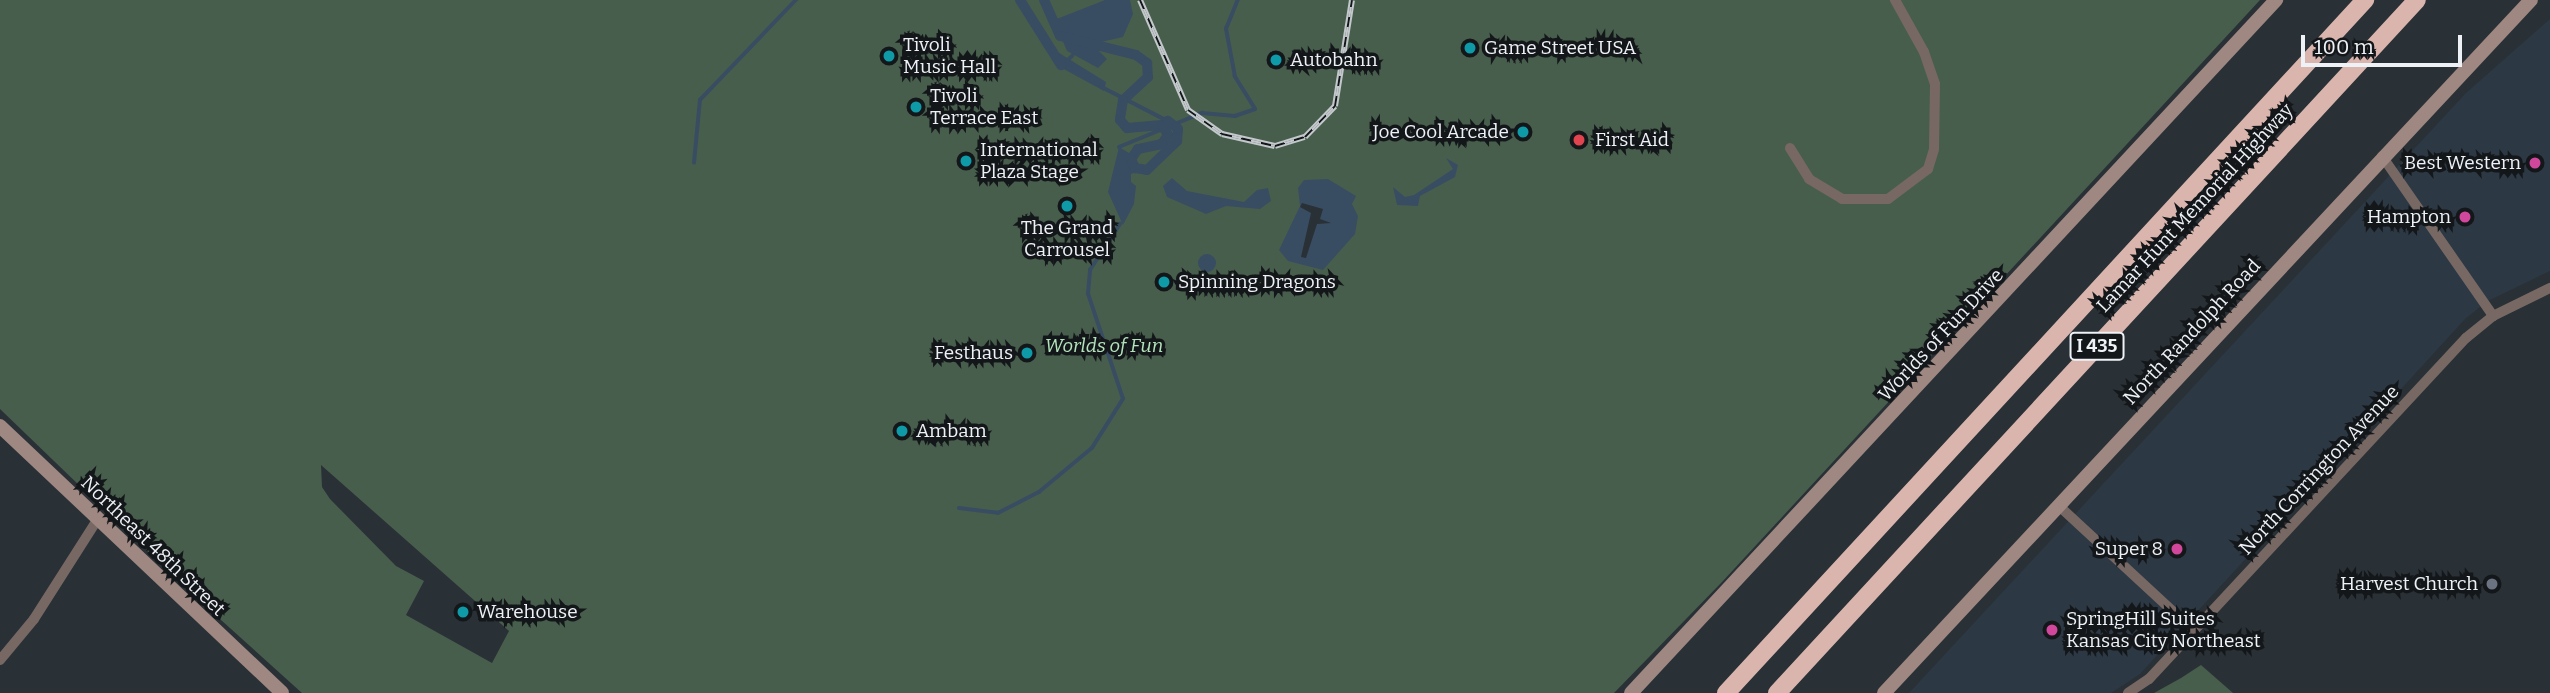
<!DOCTYPE html>
<style>
body{margin:0}
#map{position:relative;width:2550px;height:693px;overflow:hidden;background:#293036;font-family:Bitter,serif}
div>[style]{position:absolute}
.built>*{inset:0;background:#2c3843}
.green>*{inset:0;background:#485e4d}
.water>*{inset:0;background:#384d62}
.round{border-radius:50%}
.pier>*{inset:0;background:#293036}
.stream>*{height:3.5px;margin:-1.75px;padding:0 1.75px;transform-origin:1.75px;border-radius:1.75px;background:#384d62}
.canal>*{height:10px;margin:-5px;padding:0 5px;transform-origin:5px;border-radius:5px;background:#384d62}
.street>*{height:10px;margin:-5px;padding:0 5px;transform-origin:5px;border-radius:5px;background:#776864}
.secondary>*{height:14px;margin:-7px;padding:0 7px;transform-origin:7px;border-radius:7px;background:#9f8782}
.highway>*{height:18px;margin:-9px;padding:0 9px;transform-origin:9px;border-radius:9px;background:#dab5ad}
.rail>*{height:6px;margin-top:-3px;transform-origin:0;background:repeating-linear-gradient(90deg,#14171a 0 10px,#c4c8cd 0 20px);box-sizing:border-box;border-block:2px solid #c4c8cd}
.dots>*{width:19px;height:19px;translate:-50% -50%;box-sizing:border-box;border:4px solid #14171a;border-radius:50%}
span{translate:-50% -50%;white-space:nowrap;text-align:center;line-height:1.15;-webkit-text-stroke:7px #14171a;paint-order:stroke}
.shield-label span{padding:2px 5px;background:#14171a;border:2px solid;border-radius:5px;-webkit-text-stroke-width:0}
.shield-label{font-size:18px;color:#eef2f7;font-weight:700}
.poi-label{font-size:19px;color:#eef2f7}
.left{translate:0 -50%;text-align:left}
.right{translate:-100% -50%;text-align:right}
.street-label{font-size:19px;color:#eef2f7}
.park-label{font-size:19px;color:#b3e4bc;font-style:italic}
.scale{position:absolute;left:2301px;top:35px;width:161px;height:32px;box-sizing:border-box;border:4px solid #eef2f7;border-top:0;padding-left:9px;font-size:21px;line-height:24px;white-space:nowrap;color:#eef2f7;-webkit-text-stroke:5px #14171a;paint-order:stroke}
</style>
<div id="map">
<div class="built">
<i style="clip-path:polygon(2550px 19px,2550px 271px,2488px 301px,2466px 318px,2140px 674px,2111px 693px,1909px 693px,2466px 93px)"></i>
</div>
<div class="green">
<i style="clip-path:polygon(evenodd,0 0,2260px 0,1722px 582px,1614px 693px,302px 693px,190px 592px,0 409px,0 0,321px 465px,509px 631px,492px 663px,406px 615px,424px 581px,396px 566px,330px 499px,322px 487px,321px 465px)"></i>
<i style="clip-path:polygon(2201px 665px,2233px 693px,2154px 693px,2181px 678px)"></i>
</div>
<div class="water">
<i style="clip-path:polygon(1105px 0,1130px 0,1133px 14px,1123px 37px,1092px 44px,1107px 59px,1098px 68px,1067px 51px,1054px 20px)"></i>
<i style="clip-path:polygon(1056px 51px,1106px 82px,1104px 91px,1060px 67px,1051px 54px)"></i>
<i style="clip-path:polygon(1119px 147px,1129px 153px,1140px 171px,1131px 174px,1131px 182px,1136px 186px,1134px 204px,1123px 225px,1108px 192px)"></i>
<i style="clip-path:polygon(1446px 158px,1458px 165px,1455px 177px,1420px 196px,1418px 206px,1397px 205px,1393px 187px,1405px 197px,1414px 195px,1453px 169px)"></i>
<i style="clip-path:polygon(1172px 178px,1187px 191px,1244px 202px,1257px 190px,1268px 188px,1271px 201px,1260px 209px,1226px 206px,1206px 214px,1167px 197px,1163px 186px)"></i>
<i style="clip-path:polygon(1328px 179px,1356px 196px,1352px 204px,1358px 216px,1355px 234px,1323px 270px,1288px 261px,1279px 250px,1300px 206px,1298px 188px,1304px 180px)"></i>
<i class="round" style="left:1198px;top:254px;width:18px;height:18px"></i>
</div>
<div class="pier">
<i style="clip-path:polygon(1302px 203px,1323px 209px,1320px 219px,1331px 223px,1317px 224px,1306px 258px,1301px 257px,1311px 213px,1300px 207px)"></i>
</div>
<div class="stream">
<i style="left:1068px;top:60px;width:6px;rotate:-45deg"></i>
<i style="left:1102px;top:87px;width:74px;rotate:27.3deg"></i>
<i style="left:1119px;top:147px;width:90px;rotate:-22.3deg"></i>
<i style="left:1202px;top:113px;width:33px;rotate:5deg"></i>
<i style="left:1235px;top:116px;width:21px;rotate:-19deg"></i>
<i style="left:1255px;top:109px;width:38px;rotate:-122deg"></i>
<i style="left:1235px;top:77px;width:49px;rotate:-100.6deg"></i>
<i style="left:1226px;top:29px;width:31px;rotate:-68deg"></i>
<i style="left:694px;top:163px;width:63px;rotate:-84.6deg"></i>
<i style="left:700px;top:100px;width:139px;rotate:-46.2deg"></i>
<i style="left:959px;top:508px;width:39px;rotate:7deg"></i>
<i style="left:998px;top:513px;width:46px;rotate:-27.1deg"></i>
<i style="left:1039px;top:492px;width:69px;rotate:-39.7deg"></i>
<i style="left:1092px;top:448px;width:58px;rotate:-57.7deg"></i>
<i style="left:1123px;top:399px;width:111px;rotate:-108.4deg"></i>
<i style="left:1088px;top:294px;width:24px;rotate:-85deg"></i>
<i style="left:1090px;top:270px;width:55px;rotate:-56.9deg"></i>
</div>
<div class="canal">
<i style="left:1020px;top:0;width:77px;rotate:57.8deg"></i>
<i style="left:1044px;top:0;width:39px;rotate:66deg"></i>
<i style="left:1060px;top:36px;width:78px;rotate:14deg"></i>
<i style="left:1136px;top:55px;width:14px;rotate:36deg"></i>
<i style="left:1147px;top:63px;width:14px;rotate:86deg"></i>
<i style="left:1148px;top:77px;width:34px;rotate:137deg"></i>
<i style="left:1123px;top:100px;width:20px;rotate:99deg"></i>
<i style="left:1120px;top:120px;width:11px;rotate:49deg"></i>
<i style="left:1127px;top:128px;width:35px;rotate:-5deg"></i>
<i style="left:1162px;top:125px;width:12px;rotate:59deg"></i>
<i style="left:1168px;top:135px;width:11px;rotate:124deg"></i>
<i style="left:1162px;top:144px;width:25px;rotate:168deg"></i>
<i style="left:1138px;top:149px;width:12px;rotate:125deg"></i>
<i style="left:1131px;top:159px;width:10px;rotate:66deg"></i>
<i style="left:1135px;top:168px;width:12px;rotate:9deg"></i>
<i style="left:1147px;top:170px;width:42px;rotate:-44deg"></i>
<i style="left:1177px;top:141px;width:12px;rotate:-85deg"></i>
<i style="left:1178px;top:129px;width:13px;rotate:-141deg"></i>
</div>
<div class="street">
<i style="left:1790px;top:148px;width:36px;rotate:58deg"></i>
<i style="left:1809px;top:179px;width:39px;rotate:31deg"></i>
<i style="left:1842px;top:199px;width:46px"></i>
<i style="left:1888px;top:199px;width:50px;rotate:-36.9deg"></i>
<i style="left:1928px;top:169px;width:21px;rotate:-73deg"></i>
<i style="left:1934px;top:149px;width:65px;rotate:-89.1deg"></i>
<i style="left:1935px;top:84px;width:34px;rotate:-109deg"></i>
<i style="left:1924px;top:52px;width:60px;rotate:-119.1deg"></i>
<i style="left:2382px;top:156px;width:195px;rotate:55.2deg"></i>
<i style="left:2058px;top:505px;width:185px;rotate:42.8deg"></i>
<i style="left:0;top:660px;width:53px;rotate:-50.3deg"></i>
<i style="left:34px;top:619px;width:117px;rotate:-57.5deg"></i>
<i style="left:2128px;top:693px;width:25px;rotate:-34deg"></i>
<i style="left:2149px;top:679px;width:466px;rotate:-47.1deg"></i>
<i style="left:2466px;top:338px;width:35px;rotate:-39deg"></i>
<i style="left:2493px;top:316px;width:64px;rotate:-26.2deg"></i>
</div>
<div class="secondary">
<i style="left:0;top:426px;width:388px;rotate:43.4deg"></i>
<i style="left:1631px;top:693px;width:947px;rotate:-47.05deg"></i>
<i style="left:1884px;top:693px;width:948px;rotate:-46.97deg"></i>
</div>
<div class="highway">
<i style="left:1726px;top:693px;width:943px;rotate:-47.32deg"></i>
<i style="left:1777px;top:693px;width:943px;rotate:-47.28deg"></i>
</div>
<div class="rail">
<i style="left:1140px;top:0;width:120px;rotate:66.4deg"></i>
<i style="left:1188px;top:110px;width:42px;rotate:35.2deg"></i>
<i style="left:1222px;top:134px;width:54px;rotate:12.8deg"></i>
<i style="left:1275px;top:146px;width:31px;rotate:-17deg"></i>
<i style="left:1305px;top:137px;width:43px;rotate:-45.9deg"></i>
<i style="left:1335px;top:106px;width:107px;rotate:-80.9deg"></i>
</div>
<div class="dots">
<i style="left:1470px;top:48px;background:#0f9aa8"></i>
<i style="left:889px;top:56px;background:#0f9aa8"></i>
<i style="left:1276px;top:60px;background:#0f9aa8"></i>
<i style="left:916px;top:107px;background:#0f9aa8"></i>
<i style="left:1523px;top:132px;background:#0f9aa8"></i>
<i style="left:1579px;top:140px;background:#e0444e"></i>
<i style="left:966px;top:161px;background:#0f9aa8"></i>
<i style="left:2535px;top:163px;background:#d1479c"></i>
<i style="left:1067px;top:206px;background:#0f9aa8"></i>
<i style="left:2465px;top:217px;background:#d1479c"></i>
<i style="left:1164px;top:282px;background:#0f9aa8"></i>
<i style="left:1027px;top:353px;background:#0f9aa8"></i>
<i style="left:902px;top:431px;background:#0f9aa8"></i>
<i style="left:2177px;top:549px;background:#d1479c"></i>
<i style="left:2492px;top:584px;background:#6b7280"></i>
<i style="left:463px;top:612px;background:#0f9aa8"></i>
<i style="left:2052px;top:630px;background:#d1479c"></i>
</div>
<div class="shield-label">
<span style="left:2097px;top:346px">I 435</span>
</div>
<div class="poi-label">
<span class="left" style="left:903px;top:56px">Tivoli<br>Music Hall</span>
<span class="left" style="left:1484px;top:48px">Game Street USA</span>
<span class="left" style="left:1290px;top:60px">Autobahn</span>
<span class="left" style="left:930px;top:107px">Tivoli<br>Terrace East</span>
<span class="right" style="left:1509px;top:132px">Joe Cool Arcade</span>
<span class="left" style="left:1595px;top:140px">First Aid</span>
<span class="left" style="left:980px;top:161px">International<br>Plaza Stage</span>
<span class="right" style="left:2521px;top:163px">Best Western</span>
<span class="right" style="left:2451px;top:217px">Hampton</span>
<span style="left:1067px;top:239px">The Grand<br>Carrousel</span>
<span class="left" style="left:1178px;top:282px">Spinning Dragons</span>
<span class="right" style="left:1013px;top:353px">Festhaus</span>
<span class="left" style="left:916px;top:431px">Ambam</span>
<span class="right" style="left:2163px;top:549px">Super 8</span>
<span class="right" style="left:2478px;top:584px">Harvest Church</span>
<span class="left" style="left:477px;top:612px">Warehouse</span>
<span class="left" style="left:2066px;top:630px">SpringHill Suites<br>Kansas City Northeast</span>
</div>
<div class="street-label">
<span style="left:2195px;top:208px;rotate:-47deg">Lamar Hunt Memorial Highway</span>
<span style="left:2192px;top:332px;rotate:-47deg">North Randolph Road</span>
<span style="left:1941px;top:335px;rotate:-47deg">Worlds of Fun Drive</span>
<span style="left:2319px;top:470px;rotate:-47deg">North Corrington Avenue</span>
<span style="left:153px;top:546px;rotate:44deg">Northeast 48th Street</span>
</div>
<div class="park-label">
<span style="left:1104px;top:346px">Worlds of Fun</span>
</div>
<div class="scale">100 m</div>
</div>
